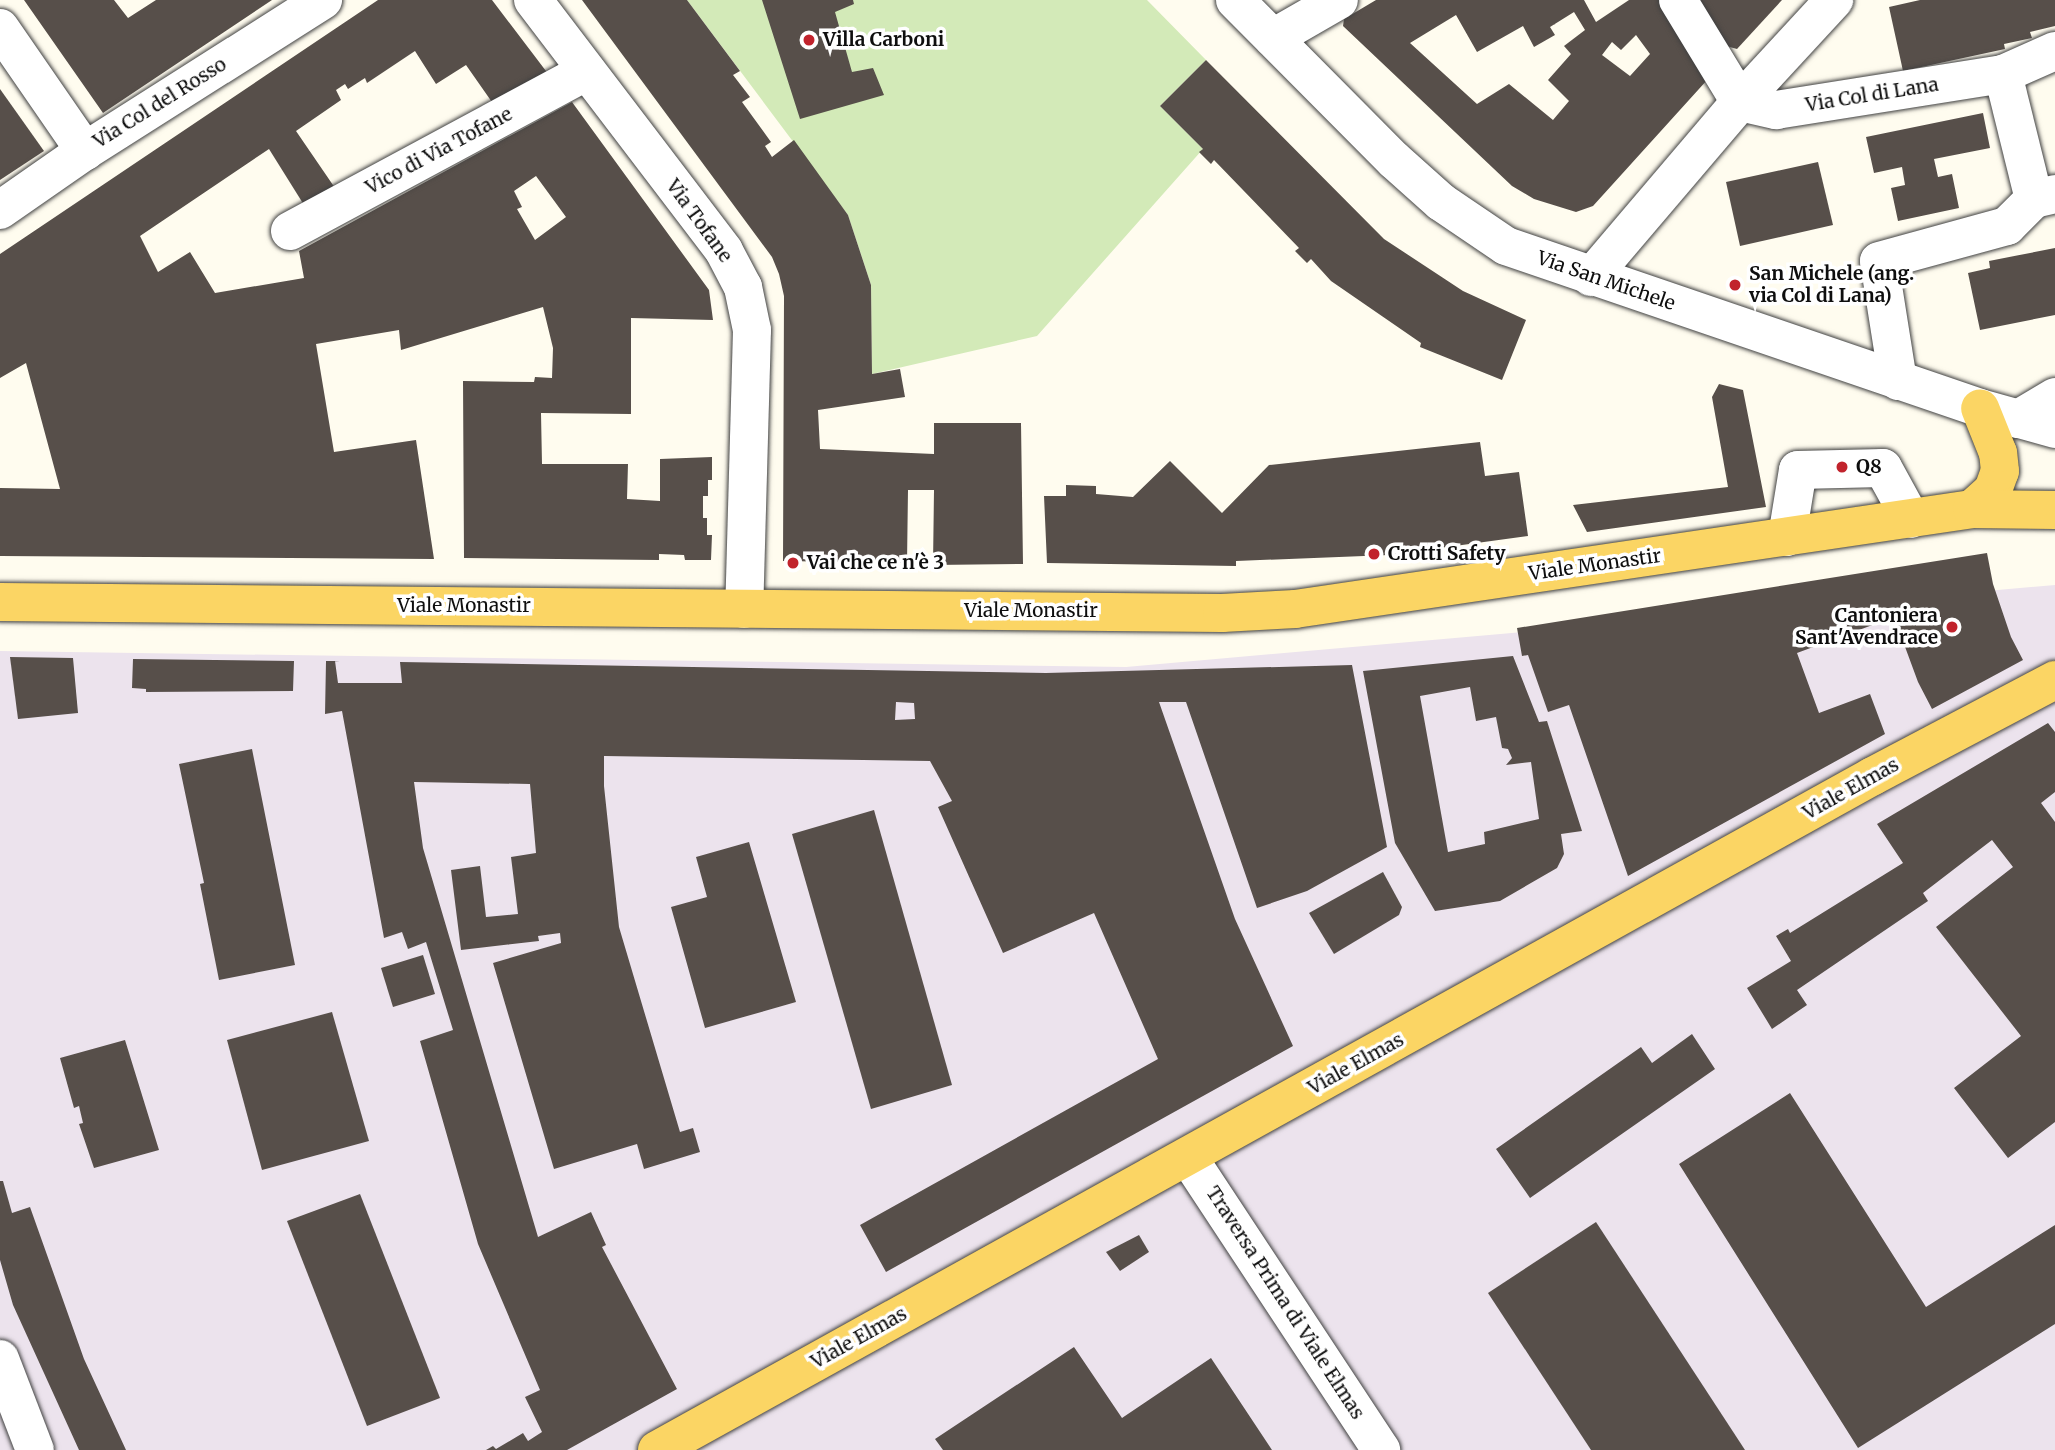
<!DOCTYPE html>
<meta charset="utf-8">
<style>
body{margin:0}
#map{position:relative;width:2055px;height:1450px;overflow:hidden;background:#fffcef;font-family:Merriweather,serif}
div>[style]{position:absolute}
.industrial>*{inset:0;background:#ece3ed}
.green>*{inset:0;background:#d3eab8}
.building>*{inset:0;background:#574f4a}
.roads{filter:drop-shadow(0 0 2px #414141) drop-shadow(0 0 2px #414141)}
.minor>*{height:38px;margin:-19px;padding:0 19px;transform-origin:19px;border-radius:19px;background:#fff}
.major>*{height:38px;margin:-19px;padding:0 19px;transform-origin:19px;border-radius:19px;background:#fbd564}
.dots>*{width:19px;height:19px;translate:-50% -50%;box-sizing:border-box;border:4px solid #fff;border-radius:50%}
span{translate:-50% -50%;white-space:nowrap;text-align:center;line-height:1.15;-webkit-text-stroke:7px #fff;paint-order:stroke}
.poi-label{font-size:19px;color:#0e0e0e;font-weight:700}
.left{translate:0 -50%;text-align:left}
.right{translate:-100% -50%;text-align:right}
.street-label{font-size:19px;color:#0e0e0e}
</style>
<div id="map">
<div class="industrial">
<i style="clip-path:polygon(2055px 585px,2055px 1450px,0 1450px,0 651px,1126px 667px)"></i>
</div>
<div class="green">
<i style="clip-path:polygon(687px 0,1147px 0,1206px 60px,1160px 106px,1203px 149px,1037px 336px,872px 374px,871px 285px,848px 215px)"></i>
</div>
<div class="building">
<i style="clip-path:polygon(24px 0,114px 0,128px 18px,156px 0,272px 0,103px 113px)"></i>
<i style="clip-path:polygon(evenodd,378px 0,492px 0,549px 75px,494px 105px,466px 65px,436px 84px,415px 51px,367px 83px,365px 78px,348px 89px,345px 84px,336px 90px,341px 100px,296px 131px,335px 188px,304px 205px,269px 149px,140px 236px,158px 272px,190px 252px,215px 293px,304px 278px,299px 251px,572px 102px,709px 290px,713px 320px,631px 318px,631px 414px,541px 413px,542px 464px,628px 464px,627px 499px,660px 501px,660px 459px,712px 457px,712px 480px,708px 480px,708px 496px,703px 496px,703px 518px,707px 518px,707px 535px,712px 535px,711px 560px,685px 560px,684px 555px,659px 554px,659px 560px,464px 558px,463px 381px,534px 382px,535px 377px,552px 378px,553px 348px,543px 307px,401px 350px,399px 330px,316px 344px,334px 452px,416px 440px,434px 559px,0 556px,0 488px,60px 489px,26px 363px,0 378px,0 254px,378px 0,536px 176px,566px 217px,535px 240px,517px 209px,522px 207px,514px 191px,536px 176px)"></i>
<i style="clip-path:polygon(582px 0,687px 0,740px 71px,733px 75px,750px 97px,742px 102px,771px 142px,765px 146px,772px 157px,794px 140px,848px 215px,871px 285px,872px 374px,900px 369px,905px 397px,818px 410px,820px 449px,934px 454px,934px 423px,1021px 423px,1023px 564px,933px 565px,934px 490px,908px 490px,907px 563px,783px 561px,784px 296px,779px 274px,772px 257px)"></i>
<i style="clip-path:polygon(762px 0,853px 0,854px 4px,835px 12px,852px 72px,873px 68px,884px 95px,800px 119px)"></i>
<i style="clip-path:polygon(evenodd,1376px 0,1584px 0,1596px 22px,1629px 0,1660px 0,1708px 79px,1593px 206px,1576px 212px,1534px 199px,1512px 186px,1343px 26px,1344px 19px,1376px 0,1574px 12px,1585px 30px,1564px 46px,1571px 54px,1548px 80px,1569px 101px,1553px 120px,1509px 84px,1477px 104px,1410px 43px,1456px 15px,1477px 52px,1523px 26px,1534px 47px,1555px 35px,1550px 27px,1574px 12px,1376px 0,1636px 35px,1650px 54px,1630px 76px,1602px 55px,1612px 42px,1621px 50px,1636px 35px)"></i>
<i style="clip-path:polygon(1695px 0,1782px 0,1737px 49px,1726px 46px)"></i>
<i style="clip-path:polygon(1920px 0,2055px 0,2055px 26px,2030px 32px,2032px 38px,2004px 44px,2005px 49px,1903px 71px,1889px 7px)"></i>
<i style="clip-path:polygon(1206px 60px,1384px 239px,1463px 291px,1526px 320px,1502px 380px,1420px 347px,1421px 343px,1331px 281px,1311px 259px,1307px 263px,1295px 251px,1299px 248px,1214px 160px,1211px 164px,1199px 152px,1203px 149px,1160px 106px)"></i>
<i style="clip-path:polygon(0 89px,44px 151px,0 180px)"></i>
<i style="clip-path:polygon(1983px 113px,1990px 148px,1934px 159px,1938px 177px,1952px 174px,1959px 208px,1898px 221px,1891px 188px,1905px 185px,1902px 167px,1874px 173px,1866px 137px)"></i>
<i style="clip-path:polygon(1818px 162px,1833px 225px,1740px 246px,1726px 182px)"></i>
<i style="clip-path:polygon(2055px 248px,2055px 315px,1980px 330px,1968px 273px,1990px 268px,1989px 261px)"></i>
<i style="clip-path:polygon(1719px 384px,1743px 390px,1766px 507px,1587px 532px,1573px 505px,1728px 487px,1712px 397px)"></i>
<i style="clip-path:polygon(1480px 442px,1485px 476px,1519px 472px,1528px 536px,1389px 555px,1236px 561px,1236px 566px,1047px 563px,1044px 496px,1066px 496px,1066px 485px,1096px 486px,1096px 494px,1133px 497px,1170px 461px,1222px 513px,1269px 465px)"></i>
<i style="clip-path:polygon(1987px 553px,1993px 584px,2011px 637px,2023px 660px,1932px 709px,1918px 682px,1894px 617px,1797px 653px,1819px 713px,1870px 694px,1885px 734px,1628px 876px,1569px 705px,1548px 712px,1528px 655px,1522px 656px,1517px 628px)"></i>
<i style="clip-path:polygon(evenodd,1513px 656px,1539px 722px,1547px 721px,1582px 831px,1561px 834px,1564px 854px,1557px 868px,1500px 901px,1435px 911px,1395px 843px,1363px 671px,1513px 656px,1470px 687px,1476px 721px,1496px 717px,1502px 748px,1508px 749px,1512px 758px,1506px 765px,1531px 762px,1539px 819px,1484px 832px,1485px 844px,1448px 852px,1420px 696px,1470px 687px)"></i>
<i style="clip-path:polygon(10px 657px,73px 658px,78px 713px,18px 719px)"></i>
<i style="clip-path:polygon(133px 659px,294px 661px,293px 691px,146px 692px,146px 689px,132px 688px)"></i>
<i style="clip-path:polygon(evenodd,326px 661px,335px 661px,338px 683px,402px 683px,400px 662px,1046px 673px,1352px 665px,1387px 847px,1307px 891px,1257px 908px,1186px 702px,1159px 702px,1235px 919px,1293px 1046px,886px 1272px,860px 1225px,1158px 1059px,1094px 913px,1003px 953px,938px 807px,952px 801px,930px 761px,604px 756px,604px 786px,619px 927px,680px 1132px,693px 1128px,700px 1152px,644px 1169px,637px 1144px,554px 1169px,493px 963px,561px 943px,560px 933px,538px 936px,539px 941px,461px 950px,451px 870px,480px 866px,486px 917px,518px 914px,511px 857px,536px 853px,530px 784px,414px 782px,423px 848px,538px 1237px,591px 1212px,606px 1245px,602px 1247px,677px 1389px,567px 1450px,486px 1450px,493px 1446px,496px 1449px,523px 1433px,528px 1441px,542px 1432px,525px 1397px,540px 1390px,478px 1244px,420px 1041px,453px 1030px,426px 942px,408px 949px,402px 932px,384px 938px,342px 711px,325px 714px,326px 661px,896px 702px,914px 703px,915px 719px,895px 720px,896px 702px)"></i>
<i style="clip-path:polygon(2048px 723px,2055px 732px,2055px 792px,2041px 803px,2055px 822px,2055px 1122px,2008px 1158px,1954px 1088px,2021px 1036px,1936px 927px,2013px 867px,1992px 840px,1923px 893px,1928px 901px,1797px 990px,1807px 1005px,1772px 1029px,1747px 988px,1791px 961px,1776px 936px,1788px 929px,1790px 933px,1903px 863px,1877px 824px)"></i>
<i style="clip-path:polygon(252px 749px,295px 965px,219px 980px,200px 884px,204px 883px,179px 764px)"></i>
<i style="clip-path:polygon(874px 810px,952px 1085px,871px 1109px,792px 834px)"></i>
<i style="clip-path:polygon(749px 842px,796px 1002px,705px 1028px,671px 907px,707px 897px,696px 857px)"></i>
<i style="clip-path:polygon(1383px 872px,1402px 907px,1399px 915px,1334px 954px,1309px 913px)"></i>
<i style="clip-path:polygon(423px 955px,435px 994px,393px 1007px,381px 968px)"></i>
<i style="clip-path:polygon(332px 1012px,369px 1141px,262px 1170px,227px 1040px)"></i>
<i style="clip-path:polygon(1692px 1034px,1715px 1069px,1530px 1198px,1496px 1149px,1641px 1047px,1652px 1063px)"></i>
<i style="clip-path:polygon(125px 1040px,159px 1150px,94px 1168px,79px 1124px,83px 1123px,79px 1106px,74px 1108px,60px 1058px)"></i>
<i style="clip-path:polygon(1790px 1093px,1926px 1307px,2055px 1225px,2055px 1324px,1858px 1448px,1679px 1164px)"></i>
<i style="clip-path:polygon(0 1181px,3px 1181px,12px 1213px,30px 1207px,84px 1359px,126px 1450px,79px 1450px,13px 1305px,0 1260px)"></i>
<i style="clip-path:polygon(360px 1194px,440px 1398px,367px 1426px,287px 1221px)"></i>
<i style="clip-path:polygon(1596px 1222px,1745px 1450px,1591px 1450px,1488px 1293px)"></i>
<i style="clip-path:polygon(1139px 1235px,1149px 1252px,1120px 1271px,1106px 1252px)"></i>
<i style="clip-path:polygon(1074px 1347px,1122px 1418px,1211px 1358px,1272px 1450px,943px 1450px,935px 1439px)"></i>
</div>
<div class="roads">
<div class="minor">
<i style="left:533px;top:0;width:315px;rotate:52.7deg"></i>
<i style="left:724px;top:251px;width:41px;rotate:62.2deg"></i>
<i style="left:743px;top:287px;width:44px;rotate:78.2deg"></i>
<i style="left:752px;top:330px;width:279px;rotate:91.6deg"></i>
<i style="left:1235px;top:0;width:226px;rotate:45.2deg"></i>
<i style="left:1394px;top:160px;width:63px;rotate:41.8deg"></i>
<i style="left:1441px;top:202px;width:78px;rotate:34.1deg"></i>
<i style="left:1506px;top:246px;width:501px;rotate:18.87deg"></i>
<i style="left:1980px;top:408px;width:78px;rotate:15.6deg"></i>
<i style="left:1678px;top:0;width:119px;rotate:58.7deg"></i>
<i style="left:1740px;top:102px;width:37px;rotate:13deg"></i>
<i style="left:1776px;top:110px;width:230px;rotate:-9deg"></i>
<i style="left:2003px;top:74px;width:57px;rotate:-23.9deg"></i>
<i style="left:0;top:28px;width:150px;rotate:55.4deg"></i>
<i style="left:1273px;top:38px;width:76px;rotate:-29.9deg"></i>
<i style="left:2003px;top:74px;width:129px;rotate:76.1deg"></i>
<i style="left:0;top:210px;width:103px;rotate:-34.8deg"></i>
<i style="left:85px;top:151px;width:282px;rotate:-32.4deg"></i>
<i style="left:290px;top:231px;width:337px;rotate:-28.3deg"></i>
<i style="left:1591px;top:277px;width:230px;rotate:-49.6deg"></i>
<i style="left:1740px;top:102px;width:139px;rotate:-47.3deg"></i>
<i style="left:1898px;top:381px;width:121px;rotate:-99deg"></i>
<i style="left:1879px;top:261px;width:133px;rotate:-15.3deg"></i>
<i style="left:2007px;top:226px;width:38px;rotate:-45deg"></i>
<i style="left:2034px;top:199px;width:22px;rotate:-13deg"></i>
<i style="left:2018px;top:419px;width:43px;rotate:-30.7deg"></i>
<i style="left:1787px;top:537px;width:68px;rotate:-80.7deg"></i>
<i style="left:1798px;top:470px;width:85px;rotate:-1.3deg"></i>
<i style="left:1883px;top:468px;width:58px;rotate:61.2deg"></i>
<i style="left:1188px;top:1157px;width:351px;rotate:56.6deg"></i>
<i style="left:0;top:1359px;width:97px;rotate:69deg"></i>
</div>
<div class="major">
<i style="left:1972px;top:509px;width:28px;rotate:-42deg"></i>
<i style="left:1993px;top:490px;width:20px;rotate:-70deg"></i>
<i style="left:2000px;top:471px;width:18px;rotate:-96deg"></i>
<i style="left:1998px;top:453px;width:48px;rotate:-111.8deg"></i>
<i style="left:0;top:602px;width:1222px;rotate:0.52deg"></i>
<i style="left:1222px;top:613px;width:73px;rotate:-3.1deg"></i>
<i style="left:1295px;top:609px;width:684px;rotate:-8.4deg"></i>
<i style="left:1972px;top:509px;width:83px;rotate:0.7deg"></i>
<i style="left:657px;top:1450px;width:1390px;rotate:-29deg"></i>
<i style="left:1873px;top:776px;width:206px;rotate:-27.8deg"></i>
</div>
</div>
<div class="dots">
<i style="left:809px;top:40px;background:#c1232c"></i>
<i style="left:1735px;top:285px;background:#c1232c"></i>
<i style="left:1842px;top:467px;background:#c1232c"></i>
<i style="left:1374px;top:554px;background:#c1232c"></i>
<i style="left:793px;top:563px;background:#c1232c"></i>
<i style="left:1952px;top:627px;background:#c1232c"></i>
</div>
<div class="poi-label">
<span class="left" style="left:823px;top:40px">Villa Carboni</span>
<span class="left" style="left:1749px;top:285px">San Michele (ang.<br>via Col di Lana)</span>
<span class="left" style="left:1856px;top:467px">Q8</span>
<span class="left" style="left:1388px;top:554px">Crotti Safety</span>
<span class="left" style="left:807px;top:563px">Vai che ce n'è 3</span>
<span class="right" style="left:1938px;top:627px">Cantoniera<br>Sant'Avendrace</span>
</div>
<div class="street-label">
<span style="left:1872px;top:95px;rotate:-9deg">Via Col di Lana</span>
<span style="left:160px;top:103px;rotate:-32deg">Via Col del Rosso</span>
<span style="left:439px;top:151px;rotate:-28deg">Vico di Via Tofane</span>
<span style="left:699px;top:221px;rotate:54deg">Via Tofane</span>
<span style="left:1606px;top:281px;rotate:19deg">Via San Michele</span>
<span style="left:1595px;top:565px;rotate:-8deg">Viale Monastir</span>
<span style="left:464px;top:606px">Viale Monastir</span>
<span style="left:1031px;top:611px">Viale Monastir</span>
<span style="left:1851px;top:789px;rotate:-29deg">Viale Elmas</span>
<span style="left:1356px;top:1064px;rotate:-29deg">Viale Elmas</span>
<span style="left:1285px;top:1303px;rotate:57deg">Traversa Prima di Viale Elmas</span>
<span style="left:859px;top:1338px;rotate:-29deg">Viale Elmas</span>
</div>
</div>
